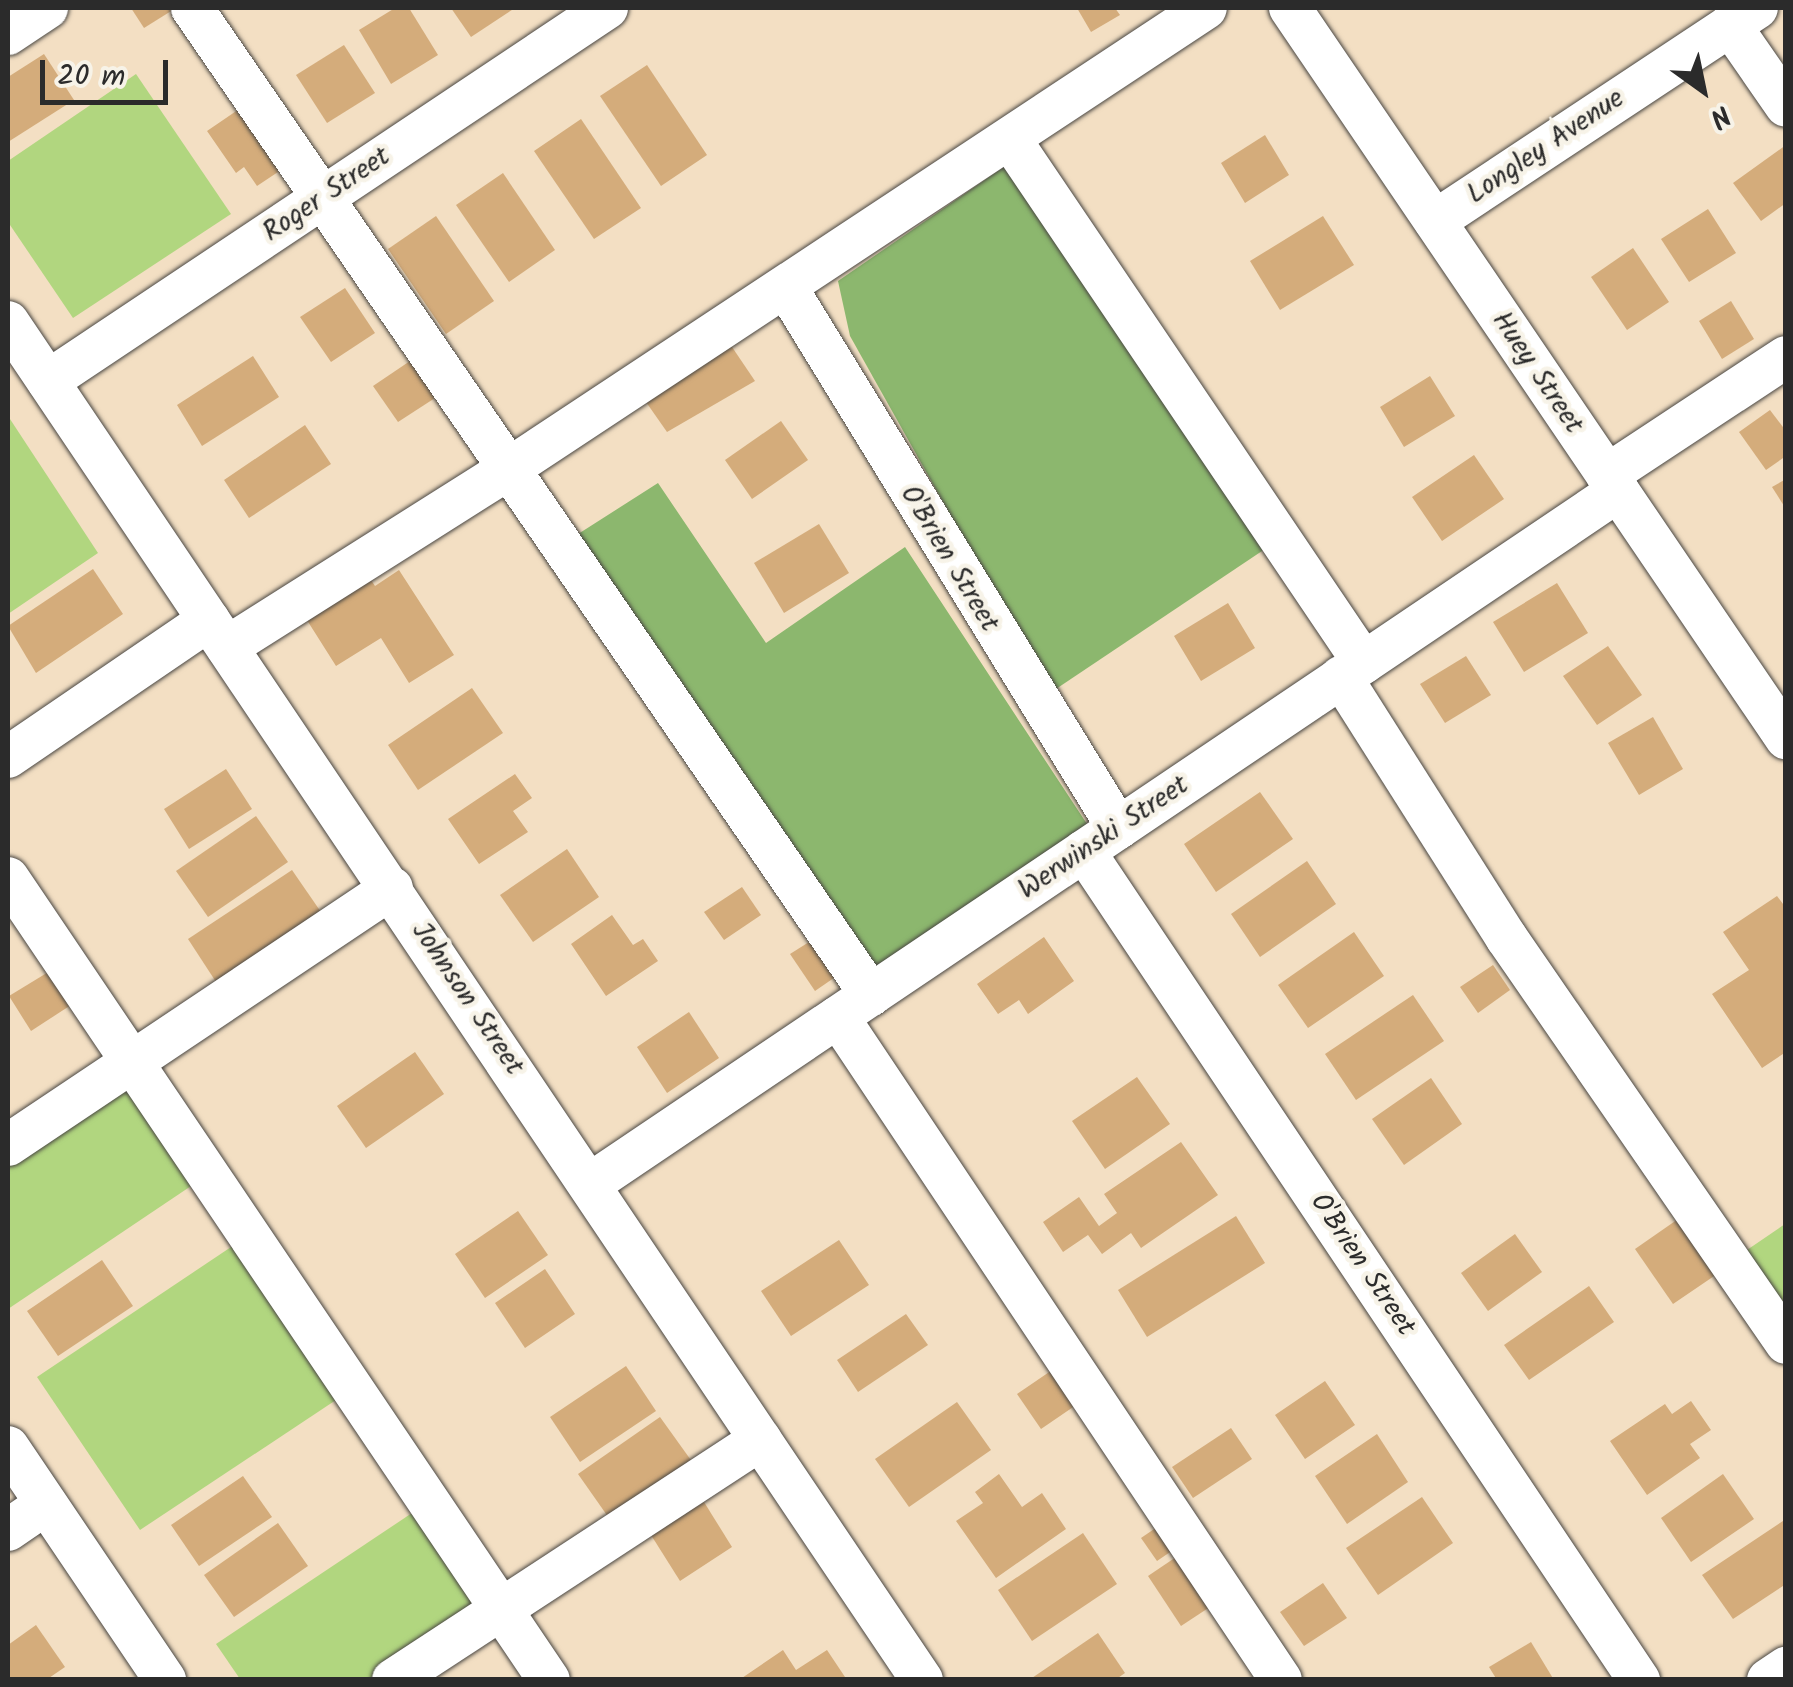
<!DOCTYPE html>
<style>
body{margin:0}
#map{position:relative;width:1793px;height:1687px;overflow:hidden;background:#f3dfc3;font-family:Kalam,sans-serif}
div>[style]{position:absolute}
.green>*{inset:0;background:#b1d67f}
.forest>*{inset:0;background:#8cb76e}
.building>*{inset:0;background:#d4ac7b}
.roads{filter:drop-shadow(0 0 2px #494642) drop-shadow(0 0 2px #494642)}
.minor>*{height:42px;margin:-21px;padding:0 21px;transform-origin:21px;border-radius:21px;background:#fff}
span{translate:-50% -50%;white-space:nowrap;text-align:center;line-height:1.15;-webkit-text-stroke:9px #f7f3e8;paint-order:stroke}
.street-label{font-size:28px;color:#2b2b2b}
.frame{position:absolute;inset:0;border:10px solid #2b2b2b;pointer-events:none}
.north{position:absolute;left:1653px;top:40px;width:100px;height:100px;-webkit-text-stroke:8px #f7f3e8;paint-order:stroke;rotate:147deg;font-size:28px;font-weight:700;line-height:40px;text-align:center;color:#2b2b2b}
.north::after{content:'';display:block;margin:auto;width:35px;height:45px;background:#2b2b2b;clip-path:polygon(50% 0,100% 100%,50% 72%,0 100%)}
.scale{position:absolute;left:40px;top:60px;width:128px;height:45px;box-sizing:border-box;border:5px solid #2b2b2b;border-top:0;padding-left:12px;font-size:30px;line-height:35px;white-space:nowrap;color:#2b2b2b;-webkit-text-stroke:8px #f7f3e8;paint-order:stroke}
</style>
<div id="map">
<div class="green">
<i style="clip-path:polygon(136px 74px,231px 214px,73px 318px,8px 222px,8px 161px)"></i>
<i style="clip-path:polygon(8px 416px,98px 553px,8px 614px)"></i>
<i style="clip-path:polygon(131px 1078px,200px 1180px,8px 1309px,8px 1159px)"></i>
<i style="clip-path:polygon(1785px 1224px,1785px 1314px,1744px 1252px)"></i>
<i style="clip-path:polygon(240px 1241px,342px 1396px,140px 1530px,37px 1377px)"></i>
<i style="clip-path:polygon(418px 1509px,484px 1606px,374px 1679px,240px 1679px,216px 1644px)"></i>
</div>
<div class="forest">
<i style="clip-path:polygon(1008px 164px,1271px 545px,1050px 693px,850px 336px,838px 281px)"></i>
<i style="clip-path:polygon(658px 483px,766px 643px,905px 547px,1089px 827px,874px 970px,575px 536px)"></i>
</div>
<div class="building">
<i style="clip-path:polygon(131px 8px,176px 8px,144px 28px)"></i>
<i style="clip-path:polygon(395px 8px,409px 8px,438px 55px,391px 84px,359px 30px)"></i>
<i style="clip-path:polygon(451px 8px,515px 8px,471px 37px)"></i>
<i style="clip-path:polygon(1077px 8px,1115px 8px,1120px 15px,1091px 32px)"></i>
<i style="clip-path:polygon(344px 45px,375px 93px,327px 123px,296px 75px)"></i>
<i style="clip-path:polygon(44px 54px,74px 100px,8px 142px,8px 77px)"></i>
<i style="clip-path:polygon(647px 65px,707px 155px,661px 186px,600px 96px)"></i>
<i style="clip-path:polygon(248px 103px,290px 164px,257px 186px,244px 167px,236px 173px,207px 131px)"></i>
<i style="clip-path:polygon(581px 119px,641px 208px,594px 239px,534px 151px)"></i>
<i style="clip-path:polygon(1265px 135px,1289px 175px,1245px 203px,1221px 163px)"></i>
<i style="clip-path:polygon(1786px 145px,1786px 203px,1761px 221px,1733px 183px)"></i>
<i style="clip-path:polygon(503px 173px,555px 250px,509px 282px,456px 205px)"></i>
<i style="clip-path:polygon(1708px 209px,1736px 253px,1689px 282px,1661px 239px)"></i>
<i style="clip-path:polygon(436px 216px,494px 301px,446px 334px,388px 249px)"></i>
<i style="clip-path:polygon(1323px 216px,1354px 265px,1280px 310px,1250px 261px)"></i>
<i style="clip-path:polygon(1633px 248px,1669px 302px,1627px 330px,1591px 277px)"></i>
<i style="clip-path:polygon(345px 288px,375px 333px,331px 362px,300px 317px)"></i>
<i style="clip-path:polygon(1731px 301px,1754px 339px,1722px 359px,1699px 321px)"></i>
<i style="clip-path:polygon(730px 344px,755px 381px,667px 432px,646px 402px)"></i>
<i style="clip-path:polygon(253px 356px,279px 397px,202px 446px,177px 405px)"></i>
<i style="clip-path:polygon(410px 361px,435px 398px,398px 422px,373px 386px)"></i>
<i style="clip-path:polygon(1430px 376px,1455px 416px,1404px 447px,1380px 407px)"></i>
<i style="clip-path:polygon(1770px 410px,1786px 431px,1786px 456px,1766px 470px,1739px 432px)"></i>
<i style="clip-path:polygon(781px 421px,808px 460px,752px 499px,725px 460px)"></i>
<i style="clip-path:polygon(305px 425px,331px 464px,249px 518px,224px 480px)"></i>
<i style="clip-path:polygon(1474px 455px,1504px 499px,1442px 541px,1412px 497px)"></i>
<i style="clip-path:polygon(1786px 479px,1786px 509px,1772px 487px)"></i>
<i style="clip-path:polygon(819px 524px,849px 573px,784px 613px,754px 563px)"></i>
<i style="clip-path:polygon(93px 569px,123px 614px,36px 673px,8px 626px)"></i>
<i style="clip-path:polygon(399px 570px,454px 655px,409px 683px,381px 638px,336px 666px,305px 617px,369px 577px,375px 586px)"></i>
<i style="clip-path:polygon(1557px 583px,1588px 633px,1524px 672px,1493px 622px)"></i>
<i style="clip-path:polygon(1228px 603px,1255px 648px,1201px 681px,1174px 636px)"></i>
<i style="clip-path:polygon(1608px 646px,1642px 695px,1597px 725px,1563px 676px)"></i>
<i style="clip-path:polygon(1466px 656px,1491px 695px,1445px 723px,1420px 684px)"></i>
<i style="clip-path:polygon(472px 688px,503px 733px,418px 790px,388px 745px)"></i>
<i style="clip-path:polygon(1653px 717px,1683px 769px,1639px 795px,1608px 743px)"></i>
<i style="clip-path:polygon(226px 769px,252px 809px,189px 849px,164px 809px)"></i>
<i style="clip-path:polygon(515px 774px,532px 798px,513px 811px,528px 832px,479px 864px,448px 819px)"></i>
<i style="clip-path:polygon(1260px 792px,1293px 839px,1216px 892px,1184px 844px)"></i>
<i style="clip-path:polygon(256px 816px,288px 862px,208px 917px,176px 871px)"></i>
<i style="clip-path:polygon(567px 849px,599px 897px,533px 942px,500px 895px)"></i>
<i style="clip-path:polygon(1307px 861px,1336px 904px,1260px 957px,1231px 914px)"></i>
<i style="clip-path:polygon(292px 870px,323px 915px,218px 985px,188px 939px)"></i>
<i style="clip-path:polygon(742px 887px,761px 915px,724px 940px,704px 912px)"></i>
<i style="clip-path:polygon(1777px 896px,1786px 908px,1786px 1052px,1762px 1068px,1712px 994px,1749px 970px,1723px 932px)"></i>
<i style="clip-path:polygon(612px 915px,633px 945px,643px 939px,658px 961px,606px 996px,571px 944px)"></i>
<i style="clip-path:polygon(1354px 932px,1384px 976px,1308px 1028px,1278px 985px)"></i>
<i style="clip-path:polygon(817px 937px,841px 973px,815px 991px,790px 954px)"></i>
<i style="clip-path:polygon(1044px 937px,1074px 981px,1028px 1014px,1019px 1000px,998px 1014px,977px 984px)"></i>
<i style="clip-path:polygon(1493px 965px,1510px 990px,1478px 1013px,1460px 987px)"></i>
<i style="clip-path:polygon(50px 971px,71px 1005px,31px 1031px,9px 996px)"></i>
<i style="clip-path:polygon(1413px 995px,1444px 1041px,1356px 1100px,1325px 1054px)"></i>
<i style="clip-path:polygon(689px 1012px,719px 1058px,667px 1093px,637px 1047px)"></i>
<i style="clip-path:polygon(415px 1052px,444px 1094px,366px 1148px,337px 1106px)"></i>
<i style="clip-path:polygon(1137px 1077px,1170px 1124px,1105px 1169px,1072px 1121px)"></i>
<i style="clip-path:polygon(1431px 1078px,1462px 1124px,1404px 1165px,1372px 1119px)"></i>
<i style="clip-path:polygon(1181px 1142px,1218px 1195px,1141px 1248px,1131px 1233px,1102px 1254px,1088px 1235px,1063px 1252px,1043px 1222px,1079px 1197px,1099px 1226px,1117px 1213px,1104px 1194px)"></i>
<i style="clip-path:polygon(518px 1211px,548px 1255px,485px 1298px,455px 1254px)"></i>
<i style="clip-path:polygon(1236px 1216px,1265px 1263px,1147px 1337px,1118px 1290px)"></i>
<i style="clip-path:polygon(1681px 1217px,1720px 1272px,1673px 1304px,1635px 1249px)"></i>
<i style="clip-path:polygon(1515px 1234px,1542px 1272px,1488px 1311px,1461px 1273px)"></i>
<i style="clip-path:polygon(839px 1240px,869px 1285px,791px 1336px,761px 1291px)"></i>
<i style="clip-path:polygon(102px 1260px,133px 1306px,58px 1356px,27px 1311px)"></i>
<i style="clip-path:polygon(545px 1269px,575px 1314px,525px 1348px,495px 1303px)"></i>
<i style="clip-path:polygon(1589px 1286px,1614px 1322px,1529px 1380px,1504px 1345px)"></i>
<i style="clip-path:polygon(906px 1314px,928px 1345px,858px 1392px,837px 1360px)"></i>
<i style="clip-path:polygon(626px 1366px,656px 1411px,580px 1462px,550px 1417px)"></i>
<i style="clip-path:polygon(1058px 1366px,1082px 1401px,1041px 1429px,1017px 1394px)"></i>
<i style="clip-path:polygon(1325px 1381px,1355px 1425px,1305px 1459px,1275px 1415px)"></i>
<i style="clip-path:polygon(1691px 1401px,1711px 1430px,1690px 1444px,1700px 1458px,1647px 1495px,1610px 1441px,1665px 1404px,1672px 1414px)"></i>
<i style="clip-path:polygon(957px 1402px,991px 1450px,909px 1507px,875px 1459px)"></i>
<i style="clip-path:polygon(660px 1417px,693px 1463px,611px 1521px,578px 1474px)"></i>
<i style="clip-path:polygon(1231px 1428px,1252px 1459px,1193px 1498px,1172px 1467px)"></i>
<i style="clip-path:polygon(1377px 1434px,1408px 1482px,1347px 1524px,1315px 1476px)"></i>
<i style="clip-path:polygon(999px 1474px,1022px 1507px,1042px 1493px,1066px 1529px,996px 1578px,956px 1521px,983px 1503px,975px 1492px)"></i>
<i style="clip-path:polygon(1723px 1474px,1754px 1519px,1691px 1562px,1661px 1518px)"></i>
<i style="clip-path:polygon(243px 1476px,272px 1517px,199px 1566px,171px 1525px)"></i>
<i style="clip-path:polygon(1422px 1497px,1453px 1543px,1378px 1595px,1346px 1548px)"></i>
<i style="clip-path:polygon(704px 1502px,732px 1547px,680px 1581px,651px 1535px)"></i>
<i style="clip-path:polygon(1786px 1519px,1786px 1584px,1733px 1619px,1702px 1575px)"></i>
<i style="clip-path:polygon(278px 1523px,308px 1566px,234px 1617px,204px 1575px)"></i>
<i style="clip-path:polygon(1163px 1523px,1179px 1546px,1157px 1561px,1141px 1538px)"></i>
<i style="clip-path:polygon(1083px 1533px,1117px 1584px,1032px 1641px,998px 1590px)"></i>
<i style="clip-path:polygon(1185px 1551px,1219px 1601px,1181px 1626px,1148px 1576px)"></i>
<i style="clip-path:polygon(1323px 1583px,1347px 1618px,1304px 1646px,1280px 1612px)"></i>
<i style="clip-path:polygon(36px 1625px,65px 1667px,46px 1680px,8px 1680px,8px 1645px)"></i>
<i style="clip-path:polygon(1098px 1633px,1125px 1673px,1115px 1680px,1029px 1680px)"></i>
<i style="clip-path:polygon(1531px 1642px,1554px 1680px,1497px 1680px,1489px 1667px)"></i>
<i style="clip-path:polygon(783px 1650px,796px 1670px,827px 1650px,847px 1680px,739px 1680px)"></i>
</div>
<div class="roads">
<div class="minor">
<i style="left:192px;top:8px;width:1198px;rotate:55.47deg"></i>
<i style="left:1290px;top:8px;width:883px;rotate:55.81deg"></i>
<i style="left:1730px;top:25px;width:98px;rotate:55.3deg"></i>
<i style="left:8px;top:34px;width:47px;rotate:-33.7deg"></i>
<i style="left:1010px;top:139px;width:632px;rotate:55.96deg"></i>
<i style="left:1435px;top:221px;width:386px;rotate:-33.5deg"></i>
<i style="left:786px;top:287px;width:635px;rotate:58.46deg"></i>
<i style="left:8px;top:322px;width:1637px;rotate:56.06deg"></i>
<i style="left:48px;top:381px;width:672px;rotate:-33.71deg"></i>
<i style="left:1607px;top:475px;width:214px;rotate:-33.4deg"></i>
<i style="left:227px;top:647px;width:335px;rotate:-32.3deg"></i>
<i style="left:510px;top:468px;width:834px;rotate:-33.46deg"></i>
<i style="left:1341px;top:677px;width:308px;rotate:57.6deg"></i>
<i style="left:1506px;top:937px;width:493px;rotate:55.4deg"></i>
<i style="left:8px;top:757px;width:243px;rotate:-34.3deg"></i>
<i style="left:1084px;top:851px;width:998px;rotate:56.2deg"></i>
<i style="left:8px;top:878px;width:967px;rotate:56deg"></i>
<i style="left:838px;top:1017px;width:797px;rotate:56.25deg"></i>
<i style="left:8px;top:1145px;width:462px;rotate:-33.8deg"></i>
<i style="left:590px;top:1184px;width:1240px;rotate:-33.98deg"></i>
<i style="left:8px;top:1447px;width:281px;rotate:56deg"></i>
<i style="left:8px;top:1530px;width:46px;rotate:-34.4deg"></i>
<i style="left:393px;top:1680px;width:439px;rotate:-33.2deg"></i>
<i style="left:1768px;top:1680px;width:22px;rotate:-34deg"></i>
</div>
</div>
<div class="street-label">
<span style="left:1546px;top:147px;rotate:-34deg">Longley Avenue</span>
<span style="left:327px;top:195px;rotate:-34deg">Roger Street</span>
<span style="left:1537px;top:373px;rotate:56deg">Huey Street</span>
<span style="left:949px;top:559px;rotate:59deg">O'Brien Street</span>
<span style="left:1104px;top:838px;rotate:-34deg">Werwinski Street</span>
<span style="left:467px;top:999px;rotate:56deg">Johnson Street</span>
<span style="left:1362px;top:1265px;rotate:56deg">O'Brien Street</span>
</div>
<div class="frame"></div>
<div class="north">N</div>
<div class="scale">20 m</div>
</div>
